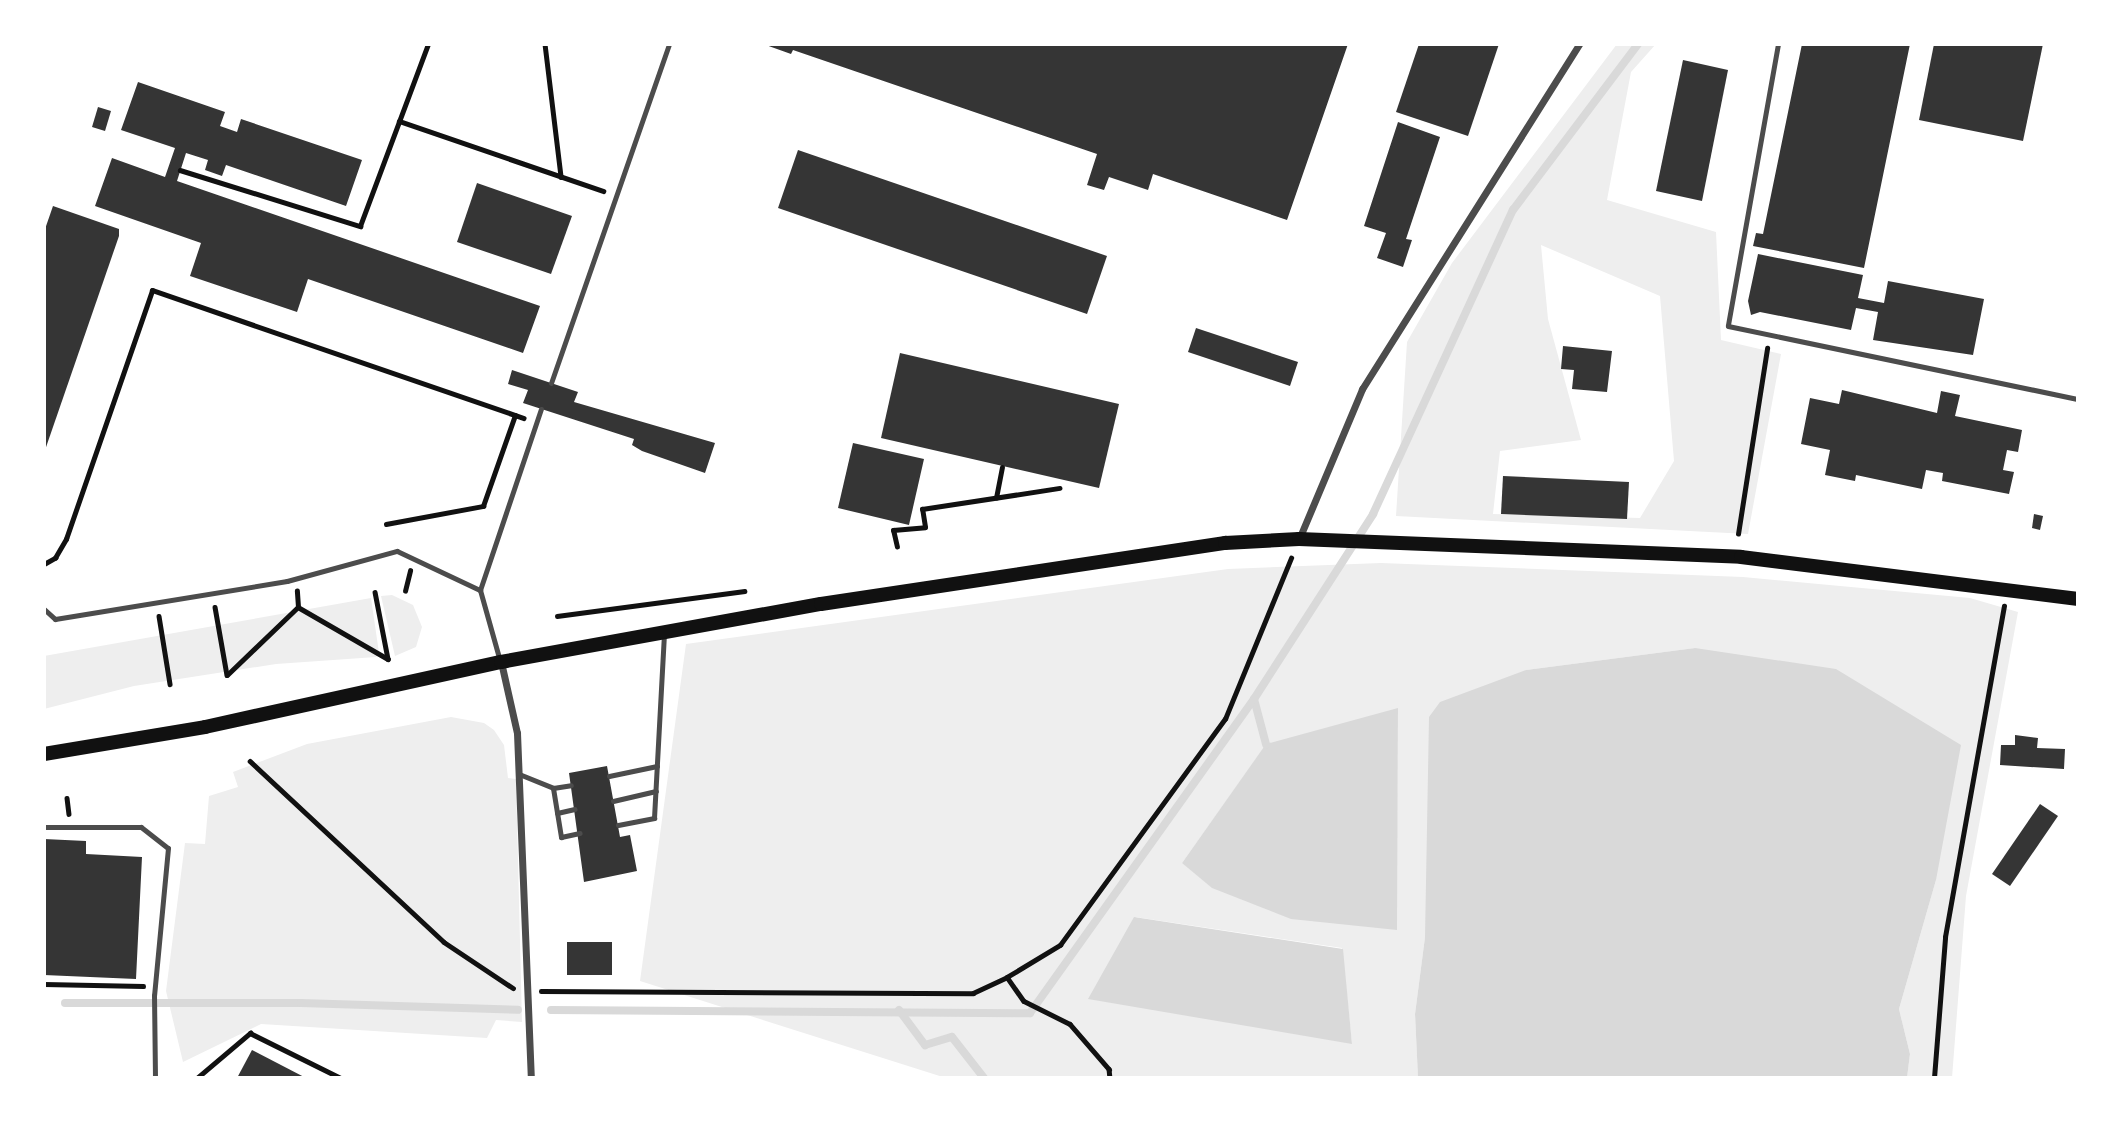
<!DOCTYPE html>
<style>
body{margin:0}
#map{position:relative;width:2122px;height:1122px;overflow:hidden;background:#fff;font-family:Arial,sans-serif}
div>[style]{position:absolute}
.green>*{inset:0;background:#eee}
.water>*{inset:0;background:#d9d9d9}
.stream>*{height:8px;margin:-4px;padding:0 4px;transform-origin:4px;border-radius:4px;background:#d9d9d9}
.building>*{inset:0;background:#353535}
.path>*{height:4.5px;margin:-2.25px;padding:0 2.25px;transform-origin:2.25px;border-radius:2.25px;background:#111}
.service>*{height:5px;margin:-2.5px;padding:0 2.5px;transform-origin:2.5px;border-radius:2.5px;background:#4c4c4c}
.minor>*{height:7px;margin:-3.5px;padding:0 3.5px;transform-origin:3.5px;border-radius:3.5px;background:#4c4c4c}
.secondary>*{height:14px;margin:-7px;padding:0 7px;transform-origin:7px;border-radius:7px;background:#111}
span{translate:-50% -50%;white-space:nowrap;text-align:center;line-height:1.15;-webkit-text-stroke:7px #fff;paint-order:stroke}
.frame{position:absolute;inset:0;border:46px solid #fff;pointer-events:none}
</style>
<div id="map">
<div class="green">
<i style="clip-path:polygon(evenodd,1617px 44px,1656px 44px,1631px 72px,1607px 200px,1716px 232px,1721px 340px,1781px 354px,1748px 534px,1396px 516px,1407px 342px,1452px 263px,1617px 44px,1541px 245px,1660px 296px,1674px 461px,1640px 518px,1493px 514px,1500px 451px,1581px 440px,1548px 319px,1541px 245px)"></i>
<i style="clip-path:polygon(evenodd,1381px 563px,1743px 577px,1970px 598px,2018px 612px,1966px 896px,1952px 1078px,1907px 1078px,1910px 1054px,1899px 1009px,1936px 880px,1695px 648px,1526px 670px,1425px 937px,1415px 1014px,1418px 1078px,946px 1078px,640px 981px,686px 644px,1228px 569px,1381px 563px,1398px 709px,1397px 825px,1182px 863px,1266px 745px,1398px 709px,1381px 563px,1135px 917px,1342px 948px,1352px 1044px,1135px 917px)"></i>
<i style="clip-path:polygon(392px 595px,413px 605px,422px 627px,416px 647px,395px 656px,381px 596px)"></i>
<i style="clip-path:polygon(371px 598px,379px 653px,376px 657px,276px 664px,134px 686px,44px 709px,44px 656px)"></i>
<i style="clip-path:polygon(451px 717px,484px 723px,494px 730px,504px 745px,508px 778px,516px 779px,522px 1022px,496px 1020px,487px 1038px,261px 1024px,183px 1062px,166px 991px,185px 843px,205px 844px,209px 796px,238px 787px,233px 772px,307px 744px)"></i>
</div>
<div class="water">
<i style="clip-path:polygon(1695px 648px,1836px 669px,1961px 745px,1936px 880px,1899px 1009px,1910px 1054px,1907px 1078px,1418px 1078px,1415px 1014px,1425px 937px,1429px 717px,1440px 702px,1526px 670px)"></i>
<i style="clip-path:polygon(1398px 708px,1397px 930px,1291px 919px,1212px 888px,1182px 863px,1266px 744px)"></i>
<i style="clip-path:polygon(1134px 917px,1343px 949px,1352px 1044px,1088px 999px)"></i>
</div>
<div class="stream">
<i style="left:1254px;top:699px;width:47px;rotate:75.1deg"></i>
<i style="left:65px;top:1003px;width:236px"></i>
<i style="left:301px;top:1003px;width:217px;rotate:1.8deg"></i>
<i style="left:551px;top:1010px;width:479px;rotate:0.4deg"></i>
<i style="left:1030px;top:1013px;width:386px;rotate:-54.5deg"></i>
<i style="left:1254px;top:699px;width:220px;rotate:-57.2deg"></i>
<i style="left:1373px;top:514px;width:335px;rotate:-65.3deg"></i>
<i style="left:1513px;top:210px;width:208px;rotate:-53deg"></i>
<i style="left:899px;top:1010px;width:44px;rotate:53.4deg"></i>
<i style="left:925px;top:1045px;width:28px;rotate:-17deg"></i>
<i style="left:952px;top:1037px;width:52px;rotate:52deg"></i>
</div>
<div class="building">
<i style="clip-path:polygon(763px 44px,1348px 44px,1287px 220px,1153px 174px,1148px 190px,1109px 177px,1104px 190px,1087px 185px,1097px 154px,793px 50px,791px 54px)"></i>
<i style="clip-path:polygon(1419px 44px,1499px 44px,1468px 136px,1396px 112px)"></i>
<i style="clip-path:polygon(1802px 44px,1910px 44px,1864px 268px,1753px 246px,1756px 233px,1763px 234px)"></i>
<i style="clip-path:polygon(1934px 44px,2043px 44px,2023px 141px,1919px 120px)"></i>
<i style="clip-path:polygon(1683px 60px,1728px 70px,1702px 201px,1656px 191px)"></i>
<i style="clip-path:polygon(138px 82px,225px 112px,220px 126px,237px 132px,241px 119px,362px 160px,346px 206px,226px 165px,222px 176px,205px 170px,208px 160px,186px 153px,177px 181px,540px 306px,523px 353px,308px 279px,297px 312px,190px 276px,201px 243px,95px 206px,112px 158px,165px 177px,175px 148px,121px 130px)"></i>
<i style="clip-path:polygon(98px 107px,111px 111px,105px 131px,92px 127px)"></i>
<i style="clip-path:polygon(1398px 122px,1440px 137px,1406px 239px,1412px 240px,1403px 267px,1377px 258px,1386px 233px,1364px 226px)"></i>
<i style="clip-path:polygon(798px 150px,1107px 256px,1087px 314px,778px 208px)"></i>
<i style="clip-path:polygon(477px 183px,572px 216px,551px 274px,457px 242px)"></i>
<i style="clip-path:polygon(53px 206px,119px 229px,119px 236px,44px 453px,44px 232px)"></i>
<i style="clip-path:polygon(1758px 254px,1863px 275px,1858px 298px,1884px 303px,1888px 281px,1984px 299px,1973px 355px,1873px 340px,1878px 312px,1856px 308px,1851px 330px,1760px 312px,1751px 315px,1748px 301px)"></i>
<i style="clip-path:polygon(1196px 328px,1298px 362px,1290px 386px,1188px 352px)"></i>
<i style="clip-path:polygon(1563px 346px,1612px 351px,1607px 392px,1572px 389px,1574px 370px,1561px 369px)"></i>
<i style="clip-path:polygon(900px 353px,1119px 404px,1099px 488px,881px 438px)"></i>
<i style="clip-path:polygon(512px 370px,578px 392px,574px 402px,715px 443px,705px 473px,642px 451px,632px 445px,634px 439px,523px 403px,528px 390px,508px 384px)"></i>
<i style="clip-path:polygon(1842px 390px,1937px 413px,1941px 391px,1960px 395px,1955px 416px,2022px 430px,2018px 452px,2007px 450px,2003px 470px,2014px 472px,2009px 494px,1942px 481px,1943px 473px,1926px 470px,1922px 489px,1856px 475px,1855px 481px,1825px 475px,1830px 450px,1801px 444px,1810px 398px,1839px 404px)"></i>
<i style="clip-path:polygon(853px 443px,924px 459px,909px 525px,838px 508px)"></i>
<i style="clip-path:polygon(1503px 476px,1629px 482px,1627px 519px,1501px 514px)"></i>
<i style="clip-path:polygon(2034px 514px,2043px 516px,2040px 530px,2032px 528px)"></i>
<i style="clip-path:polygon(2015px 735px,2038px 738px,2037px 748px,2065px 749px,2064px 769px,2000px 765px,2001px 745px,2015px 745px)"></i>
<i style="clip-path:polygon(607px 766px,620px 837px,630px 835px,637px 871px,584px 882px,569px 773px)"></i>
<i style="clip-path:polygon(2040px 804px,2058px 816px,2010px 886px,1992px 874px)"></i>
<i style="clip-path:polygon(44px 839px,86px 841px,86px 854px,142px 857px,136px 979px,44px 975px)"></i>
<i style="clip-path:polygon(567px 942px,612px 942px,612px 975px,567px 975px)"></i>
<i style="clip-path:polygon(252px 1050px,306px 1078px,237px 1078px)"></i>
</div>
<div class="path">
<i style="left:545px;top:44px;width:134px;rotate:83.1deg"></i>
<i style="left:399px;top:121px;width:216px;rotate:18.9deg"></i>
<i style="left:180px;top:170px;width:189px;rotate:17.3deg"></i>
<i style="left:360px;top:226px;width:194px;rotate:-69.5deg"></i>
<i style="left:996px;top:498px;width:31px;rotate:-79deg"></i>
<i style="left:386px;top:524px;width:99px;rotate:-10.5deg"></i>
<i style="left:483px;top:506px;width:96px;rotate:-70.6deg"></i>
<i style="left:1738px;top:534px;width:188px;rotate:-81.1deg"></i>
<i style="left:897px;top:547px;width:17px;rotate:-103deg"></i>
<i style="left:893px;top:530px;width:32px;rotate:-5deg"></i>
<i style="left:925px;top:527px;width:18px;rotate:-99deg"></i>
<i style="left:922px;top:509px;width:139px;rotate:-8.7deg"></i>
<i style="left:44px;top:564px;width:13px;rotate:-29deg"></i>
<i style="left:55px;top:558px;width:22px;rotate:-60deg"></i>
<i style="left:66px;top:539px;width:263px;rotate:-70.9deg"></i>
<i style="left:152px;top:290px;width:393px;rotate:19deg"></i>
<i style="left:405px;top:591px;width:21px;rotate:-76deg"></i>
<i style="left:375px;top:592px;width:68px;rotate:79deg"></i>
<i style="left:215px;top:607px;width:69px;rotate:80deg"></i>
<i style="left:227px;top:675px;width:98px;rotate:-43.8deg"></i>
<i style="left:298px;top:607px;width:16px;rotate:-94deg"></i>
<i style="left:298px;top:607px;width:104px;rotate:30deg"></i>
<i style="left:159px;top:616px;width:69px;rotate:80.8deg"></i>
<i style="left:557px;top:616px;width:189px;rotate:-7.6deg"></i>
<i style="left:250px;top:761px;width:265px;rotate:43deg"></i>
<i style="left:444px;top:942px;width:83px;rotate:33.7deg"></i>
<i style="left:67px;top:798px;width:16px;rotate:83deg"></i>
<i style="left:1007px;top:977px;width:29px;rotate:55deg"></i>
<i style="left:1024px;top:1001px;width:51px;rotate:26.6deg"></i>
<i style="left:1070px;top:1024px;width:60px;rotate:49.1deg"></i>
<i style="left:1109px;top:1069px;width:9px;rotate:84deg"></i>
<i style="left:44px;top:984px;width:99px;rotate:1.2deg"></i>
<i style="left:541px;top:991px;width:432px;rotate:0.3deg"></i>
<i style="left:973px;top:993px;width:38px;rotate:-25deg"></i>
<i style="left:1007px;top:977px;width:62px;rotate:-31.1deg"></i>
<i style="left:1060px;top:945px;width:280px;rotate:-53.9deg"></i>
<i style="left:1225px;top:719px;width:174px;rotate:-67.7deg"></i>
<i style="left:197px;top:1078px;width:70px;rotate:-40.3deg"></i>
<i style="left:250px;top:1033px;width:102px;rotate:26.3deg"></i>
<i style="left:1934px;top:1078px;width:141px;rotate:-85.5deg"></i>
<i style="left:1945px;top:937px;width:336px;rotate:-79.9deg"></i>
</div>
<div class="service">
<i style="left:1778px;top:44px;width:286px;rotate:100.1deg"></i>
<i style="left:1728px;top:326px;width:358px;rotate:11.8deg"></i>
<i style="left:551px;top:383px;width:359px;rotate:-70.8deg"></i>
<i style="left:480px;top:590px;width:191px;rotate:-71.4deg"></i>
<i style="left:44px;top:609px;width:15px;rotate:42deg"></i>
<i style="left:55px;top:619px;width:235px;rotate:-9.3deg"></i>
<i style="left:287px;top:581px;width:114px;rotate:-15.3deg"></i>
<i style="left:397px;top:551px;width:92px;rotate:25.2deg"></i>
<i style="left:480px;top:590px;width:74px;rotate:74.3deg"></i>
<i style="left:519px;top:774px;width:37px;rotate:22deg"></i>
<i style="left:553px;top:788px;width:18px;rotate:-9deg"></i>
<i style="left:609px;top:776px;width:49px;rotate:-11.8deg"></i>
<i style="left:553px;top:788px;width:50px;rotate:80.7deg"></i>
<i style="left:561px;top:837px;width:19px;rotate:-12deg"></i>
<i style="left:613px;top:801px;width:44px;rotate:-13.1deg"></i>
<i style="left:557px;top:813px;width:18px;rotate:-13deg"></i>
<i style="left:618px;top:825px;width:37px;rotate:-11deg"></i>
<i style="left:654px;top:818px;width:182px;rotate:-86.9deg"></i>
<i style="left:44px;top:827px;width:97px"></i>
<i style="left:141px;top:827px;width:34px;rotate:38deg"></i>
<i style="left:168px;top:848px;width:148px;rotate:95.4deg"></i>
<i style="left:154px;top:995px;width:83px;rotate:89.3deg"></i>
</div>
<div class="minor">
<i style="left:1299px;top:539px;width:163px;rotate:-67.2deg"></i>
<i style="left:1362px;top:389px;width:408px;rotate:-57.8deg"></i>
<i style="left:501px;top:662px;width:73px;rotate:77.3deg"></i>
<i style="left:517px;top:733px;width:345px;rotate:87.7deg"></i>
</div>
<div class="secondary">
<i style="left:44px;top:754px;width:163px;rotate:-9.5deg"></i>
<i style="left:205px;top:727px;width:303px;rotate:-12.4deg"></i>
<i style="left:501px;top:662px;width:325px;rotate:-10.3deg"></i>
<i style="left:821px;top:604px;width:409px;rotate:-8.6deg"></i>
<i style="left:1225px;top:543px;width:74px;rotate:-3.1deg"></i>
<i style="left:1299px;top:539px;width:442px;rotate:2.3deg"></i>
<i style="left:1741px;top:557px;width:340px;rotate:7.1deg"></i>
</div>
<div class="frame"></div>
</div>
